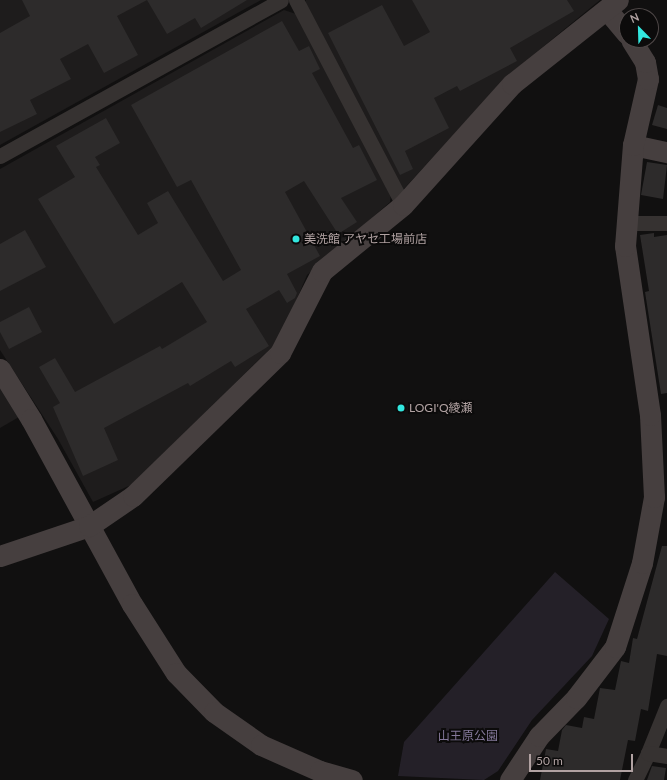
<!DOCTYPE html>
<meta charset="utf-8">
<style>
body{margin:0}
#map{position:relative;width:667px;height:780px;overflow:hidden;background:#111010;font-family:Lato,"Noto Sans JP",sans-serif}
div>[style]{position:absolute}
.built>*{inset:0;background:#1e1c1c}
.green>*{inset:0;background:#242028}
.building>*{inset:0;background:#2d2b2b}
.street>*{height:15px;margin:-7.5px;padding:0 7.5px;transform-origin:7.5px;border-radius:7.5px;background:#363231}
.secondary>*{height:21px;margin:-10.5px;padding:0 10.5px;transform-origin:10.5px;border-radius:10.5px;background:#463f3f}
.dots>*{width:11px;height:11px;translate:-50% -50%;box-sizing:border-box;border:2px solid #0c0b0b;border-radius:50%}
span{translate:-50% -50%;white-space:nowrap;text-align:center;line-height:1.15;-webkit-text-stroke:4px #0c0b0b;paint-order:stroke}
.poi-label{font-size:12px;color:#b1a2a2}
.left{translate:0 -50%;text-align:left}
.park-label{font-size:12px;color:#85799b}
.north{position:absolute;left:619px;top:8px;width:40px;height:40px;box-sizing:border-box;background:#0c0b0b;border:1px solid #4e4747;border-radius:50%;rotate:337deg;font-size:11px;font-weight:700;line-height:16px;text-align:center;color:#b1a2a2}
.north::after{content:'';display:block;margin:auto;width:14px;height:18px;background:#32e7df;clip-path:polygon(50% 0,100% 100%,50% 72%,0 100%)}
.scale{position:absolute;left:529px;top:754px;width:104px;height:18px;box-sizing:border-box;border:2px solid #b1a2a2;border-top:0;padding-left:5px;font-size:12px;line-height:14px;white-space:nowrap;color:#b1a2a2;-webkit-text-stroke:3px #0c0b0b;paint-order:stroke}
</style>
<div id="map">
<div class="built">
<i style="clip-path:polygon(0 0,261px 0,0 145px)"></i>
<i style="clip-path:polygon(306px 0,600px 0,505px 78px,402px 191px,305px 4px)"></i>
<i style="clip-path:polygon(284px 10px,296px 14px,391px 194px,390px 202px,307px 275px,280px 339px,131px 485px,93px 502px,58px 439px,0 350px,0 169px)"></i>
<i style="clip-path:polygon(0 387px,19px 417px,0 428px)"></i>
</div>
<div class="green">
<i style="clip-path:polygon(555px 572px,609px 619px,592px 656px,532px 720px,498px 771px,484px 780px,398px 776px,404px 742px)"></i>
</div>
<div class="building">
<i style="clip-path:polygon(22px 0,147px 0,117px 16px,138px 55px,104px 73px,88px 44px,60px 59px,71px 79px,30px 100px,37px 114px,0 132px,0 33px,30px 16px)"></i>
<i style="clip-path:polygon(147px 0,247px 0,201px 28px,195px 18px,167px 34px)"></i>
<i style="clip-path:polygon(412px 0,567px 0,574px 11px,510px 48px,517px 61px,460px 91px,457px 86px,434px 98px,449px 128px,405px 151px,413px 169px,400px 175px,328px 33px,382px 5px,404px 46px,430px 32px)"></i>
<i style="clip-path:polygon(282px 21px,299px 51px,309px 46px,320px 69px,312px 73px,353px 148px,359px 145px,377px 180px,341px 198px,357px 222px,338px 234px,304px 181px,285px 192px,320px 256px,287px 274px,297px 293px,295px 298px,287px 303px,279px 290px,246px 309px,269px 346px,235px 367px,231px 361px,190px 386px,188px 383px,104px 428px,118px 460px,83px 476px,53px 407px,60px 403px,39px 367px,55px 358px,75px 392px,160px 346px,162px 349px,207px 322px,182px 282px,114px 324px,38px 199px,75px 177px,56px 146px,106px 118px,120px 143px,95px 157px,100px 165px,96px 167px,138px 235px,158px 223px,147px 203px,168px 191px,223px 281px,241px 270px,191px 180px,177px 187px,131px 105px)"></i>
<i style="clip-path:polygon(658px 105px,667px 108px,667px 129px,652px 125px)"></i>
<i style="clip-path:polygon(647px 162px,667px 165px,663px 199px,641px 195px)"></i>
<i style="clip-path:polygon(25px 230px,46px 267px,0 291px,0 244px)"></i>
<i style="clip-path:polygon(654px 233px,654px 237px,667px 235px,667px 393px,661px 394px,645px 292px,649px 291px,640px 235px)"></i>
<i style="clip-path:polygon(29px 307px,42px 332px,9px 349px,0 332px,0 322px)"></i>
<i style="clip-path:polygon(662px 546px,667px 546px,667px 656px,657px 654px,648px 711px,641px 709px,635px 741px,628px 740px,620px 780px,540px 780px,546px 749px,558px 751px,562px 730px,566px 725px,582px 728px,584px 717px,594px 719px,600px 688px,615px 690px,621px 661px,629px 663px,633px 638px,637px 639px)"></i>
<i style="clip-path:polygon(652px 766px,666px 768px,664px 780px,647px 780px)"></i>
</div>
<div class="street">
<i style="left:296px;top:0;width:231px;rotate:62.4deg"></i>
<i style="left:0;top:156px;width:321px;rotate:-29deg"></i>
<i style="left:626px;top:223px;width:41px"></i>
<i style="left:648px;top:753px;width:51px;rotate:-68deg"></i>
<i style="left:635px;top:780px;width:30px;rotate:-64deg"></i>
<i style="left:648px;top:753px;width:19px;rotate:9deg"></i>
</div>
<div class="secondary">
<i style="left:607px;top:10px;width:31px;rotate:50deg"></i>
<i style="left:633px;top:145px;width:35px;rotate:12deg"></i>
<i style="left:0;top:369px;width:59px;rotate:58.2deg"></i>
<i style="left:31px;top:419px;width:211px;rotate:61.4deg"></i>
<i style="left:132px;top:604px;width:82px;rotate:57.5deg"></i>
<i style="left:176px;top:673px;width:54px;rotate:45.7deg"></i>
<i style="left:214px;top:712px;width:57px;rotate:35.1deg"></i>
<i style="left:261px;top:745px;width:64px;rotate:23.8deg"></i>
<i style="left:320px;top:771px;width:33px;rotate:16deg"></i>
<i style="left:0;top:556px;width:94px;rotate:-18.6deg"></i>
<i style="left:89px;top:526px;width:53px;rotate:-34.3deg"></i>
<i style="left:133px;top:496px;width:205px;rotate:-44.2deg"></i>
<i style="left:280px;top:353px;width:92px;rotate:-62.9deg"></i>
<i style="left:322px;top:271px;width:104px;rotate:-39.2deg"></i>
<i style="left:403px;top:205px;width:163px;rotate:-48deg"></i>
<i style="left:512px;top:84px;width:135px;rotate:-38.4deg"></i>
<i style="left:510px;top:780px;width:53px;rotate:-56.6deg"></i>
<i style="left:539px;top:736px;width:53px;rotate:-45.8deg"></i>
<i style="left:576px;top:698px;width:64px;rotate:-52.6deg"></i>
<i style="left:615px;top:647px;width:88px;rotate:-72.2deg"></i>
<i style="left:642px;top:563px;width:67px;rotate:-79.7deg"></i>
<i style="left:654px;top:497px;width:82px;rotate:-92.8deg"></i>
<i style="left:650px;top:415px;width:171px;rotate:-98.4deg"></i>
<i style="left:625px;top:246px;width:101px;rotate:-85.5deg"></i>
<i style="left:633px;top:145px;width:68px;rotate:-77.2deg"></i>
<i style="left:648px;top:79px;width:17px;rotate:-100deg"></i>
<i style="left:645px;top:62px;width:26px;rotate:-122deg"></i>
</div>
<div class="dots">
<i style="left:296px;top:239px;background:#32e7df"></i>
<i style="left:401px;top:408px;background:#32e7df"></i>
</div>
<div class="poi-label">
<span class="left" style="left:304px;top:239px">美洗館 アヤセ工場前店</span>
<span class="left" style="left:409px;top:408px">LOGI'Q綾瀬</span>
</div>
<div class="park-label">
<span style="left:468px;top:736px">山王原公園</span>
</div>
<div class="north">N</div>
<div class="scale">50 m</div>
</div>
